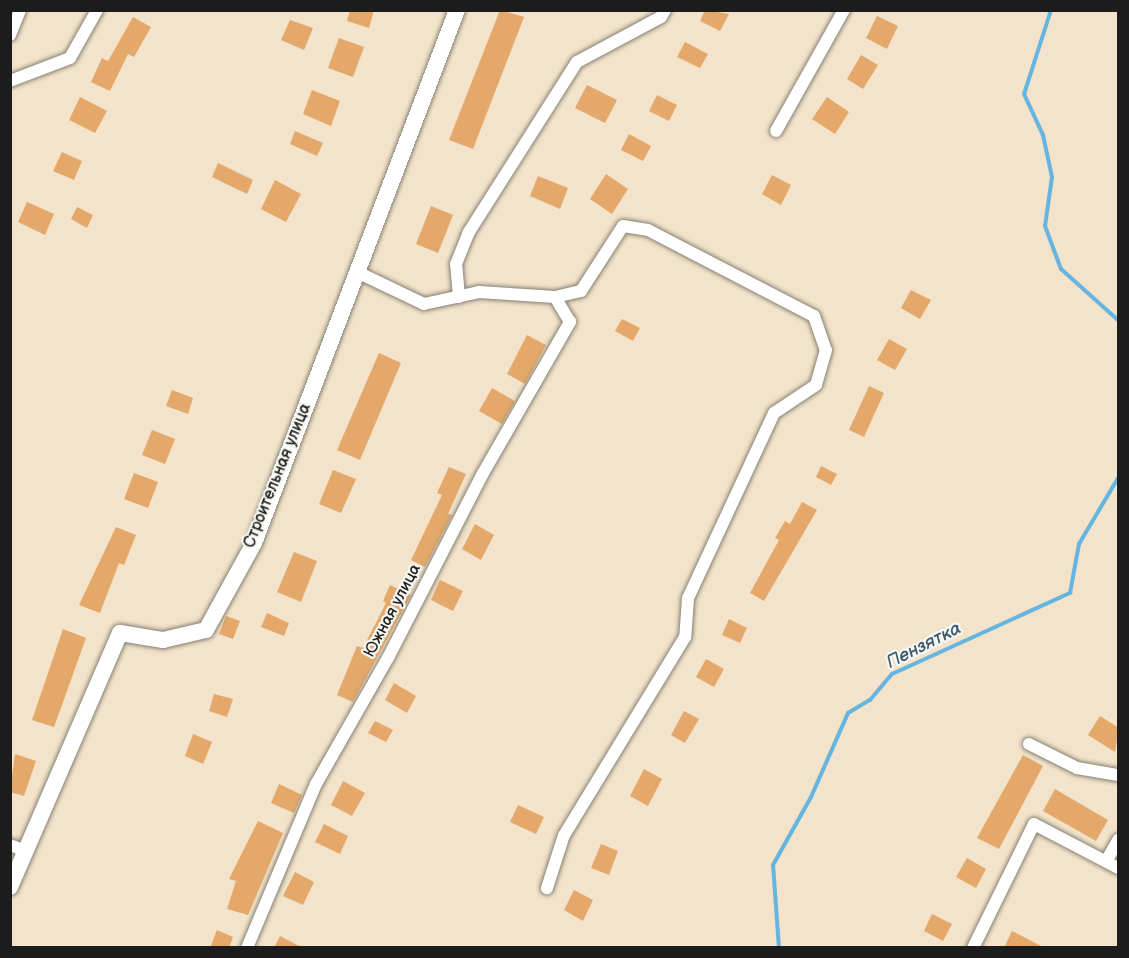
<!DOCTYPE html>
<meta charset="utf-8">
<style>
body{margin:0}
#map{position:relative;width:1129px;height:958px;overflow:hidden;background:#f2e3ca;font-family:"Balsamiq Sans",sans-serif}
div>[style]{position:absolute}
.stream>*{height:4px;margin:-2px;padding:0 2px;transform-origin:2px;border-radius:2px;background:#65b5e0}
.building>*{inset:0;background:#e3a86a}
.roads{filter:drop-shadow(0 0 2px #878073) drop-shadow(0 0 2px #878073)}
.minor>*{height:12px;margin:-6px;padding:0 6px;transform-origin:6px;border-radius:6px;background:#fff}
.tertiary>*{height:16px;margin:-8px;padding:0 8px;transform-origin:8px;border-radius:8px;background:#fff}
span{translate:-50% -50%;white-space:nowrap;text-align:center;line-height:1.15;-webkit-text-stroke:4.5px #f6f6f2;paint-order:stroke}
.street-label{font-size:16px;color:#1c1c1c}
.water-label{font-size:18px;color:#39596a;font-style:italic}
.frame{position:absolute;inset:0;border:12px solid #1c1c1c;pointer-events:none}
</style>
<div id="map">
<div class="stream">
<i style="left:1051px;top:10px;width:88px;rotate:107.8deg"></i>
<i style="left:1024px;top:94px;width:45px;rotate:65.1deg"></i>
<i style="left:1043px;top:135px;width:43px;rotate:77.9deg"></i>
<i style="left:1052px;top:177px;width:49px;rotate:98.1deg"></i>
<i style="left:1045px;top:226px;width:46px;rotate:69.6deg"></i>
<i style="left:1061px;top:269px;width:76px;rotate:41.8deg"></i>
<i style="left:779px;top:948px;width:83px;rotate:-94.1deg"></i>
<i style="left:773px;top:865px;width:78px;rotate:-60.8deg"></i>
<i style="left:811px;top:797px;width:92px;rotate:-66.2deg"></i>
<i style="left:848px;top:713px;width:26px;rotate:-31deg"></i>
<i style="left:870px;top:700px;width:34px;rotate:-50deg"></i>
<i style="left:892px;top:674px;width:196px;rotate:-24.5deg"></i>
<i style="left:1070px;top:593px;width:50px;rotate:-79.6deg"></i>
<i style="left:1079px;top:544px;width:77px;rotate:-59.4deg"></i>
</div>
<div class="building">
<i style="clip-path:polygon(350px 10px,374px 10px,369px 28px,347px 21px)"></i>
<i style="clip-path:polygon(500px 10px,524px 17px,473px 149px,449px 140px)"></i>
<i style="clip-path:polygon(705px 10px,729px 14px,720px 31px,700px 21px)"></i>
<i style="clip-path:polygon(877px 16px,898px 26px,887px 49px,866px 38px)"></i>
<i style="clip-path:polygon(133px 17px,151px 27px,134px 57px,128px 54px,110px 91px,91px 82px,102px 58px,108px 61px)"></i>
<i style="clip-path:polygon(290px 20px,313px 28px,304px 50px,281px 40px)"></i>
<i style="clip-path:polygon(339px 38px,364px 47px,353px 77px,328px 68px)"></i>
<i style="clip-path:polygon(685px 42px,708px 54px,700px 68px,677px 57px)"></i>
<i style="clip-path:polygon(861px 55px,878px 65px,863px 89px,847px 79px)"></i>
<i style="clip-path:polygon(587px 85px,617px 100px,605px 123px,575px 108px)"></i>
<i style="clip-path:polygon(312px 90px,340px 101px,331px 126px,303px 114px)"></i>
<i style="clip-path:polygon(657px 95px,677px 105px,669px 121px,649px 111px)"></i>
<i style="clip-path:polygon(80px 97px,107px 111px,95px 133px,69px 120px)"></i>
<i style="clip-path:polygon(827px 97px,849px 112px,835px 134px,812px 119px)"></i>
<i style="clip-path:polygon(295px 131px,323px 143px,317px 156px,290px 144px)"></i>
<i style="clip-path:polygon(629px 134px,651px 146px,643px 161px,621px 150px)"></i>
<i style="clip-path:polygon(62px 152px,82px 161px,74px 180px,53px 171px)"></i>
<i style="clip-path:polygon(218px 163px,253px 180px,247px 194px,212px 177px)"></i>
<i style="clip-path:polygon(606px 174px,628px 189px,612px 214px,590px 199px)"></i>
<i style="clip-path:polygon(772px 175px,791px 185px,781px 205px,762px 194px)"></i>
<i style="clip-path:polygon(538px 176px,568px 188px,560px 209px,530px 196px)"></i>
<i style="clip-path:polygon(275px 180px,301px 194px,286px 222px,261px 209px)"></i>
<i style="clip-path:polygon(27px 202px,54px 214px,45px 235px,18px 222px)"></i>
<i style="clip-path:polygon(431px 206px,453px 215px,438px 253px,416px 244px)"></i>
<i style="clip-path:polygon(77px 207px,93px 215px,87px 228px,71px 219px)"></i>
<i style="clip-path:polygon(911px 290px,931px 300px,920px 319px,901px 308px)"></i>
<i style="clip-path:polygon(622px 319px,640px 328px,633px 341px,615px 331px)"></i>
<i style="clip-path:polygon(527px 335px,546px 345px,525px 384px,507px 374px)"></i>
<i style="clip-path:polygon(889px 339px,907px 349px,895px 370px,877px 360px)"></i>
<i style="clip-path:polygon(379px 353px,401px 363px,360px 460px,337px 450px)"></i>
<i style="clip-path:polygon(869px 386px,884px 393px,864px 437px,849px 430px)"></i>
<i style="clip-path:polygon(492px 388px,515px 401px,502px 424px,479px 411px)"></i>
<i style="clip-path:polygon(172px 390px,193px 398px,188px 414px,166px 406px)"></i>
<i style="clip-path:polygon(152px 430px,175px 439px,165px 464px,142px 455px)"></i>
<i style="clip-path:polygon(821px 466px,837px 474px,831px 485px,816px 477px)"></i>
<i style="clip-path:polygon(449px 467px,466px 474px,448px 514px,452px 515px,425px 567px,411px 560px,442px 495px,437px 493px)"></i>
<i style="clip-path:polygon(333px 470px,356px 479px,341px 513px,319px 504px)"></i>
<i style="clip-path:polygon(134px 473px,158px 482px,148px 508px,124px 499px)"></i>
<i style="clip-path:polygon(802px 502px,817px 510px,764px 601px,750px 593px,779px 540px,775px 538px,785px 521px,790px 524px)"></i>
<i style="clip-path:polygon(475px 524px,494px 535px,481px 560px,462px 549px)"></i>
<i style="clip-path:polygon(116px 527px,136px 535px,124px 565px,119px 563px,100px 613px,79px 605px)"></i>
<i style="clip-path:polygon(294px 552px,317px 561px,301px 602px,277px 592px)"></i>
<i style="clip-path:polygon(440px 580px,463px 591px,453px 611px,431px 600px)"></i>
<i style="clip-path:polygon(390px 585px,411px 595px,353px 702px,337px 695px,357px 646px,363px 648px,386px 603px,383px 601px)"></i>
<i style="clip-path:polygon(267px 613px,289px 623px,284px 636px,261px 627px)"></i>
<i style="clip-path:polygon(226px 616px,240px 621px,233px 639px,219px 634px)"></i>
<i style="clip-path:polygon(729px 619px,747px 628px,740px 643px,722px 635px)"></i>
<i style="clip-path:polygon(63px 629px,86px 638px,54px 727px,32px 720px)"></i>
<i style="clip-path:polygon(706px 659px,724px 669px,714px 687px,696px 677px)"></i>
<i style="clip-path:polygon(394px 683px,416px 696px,407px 713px,385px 700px)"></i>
<i style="clip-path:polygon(214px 694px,233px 699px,227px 717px,209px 711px)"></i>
<i style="clip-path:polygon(684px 711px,699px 719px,685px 743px,671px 735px)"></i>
<i style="clip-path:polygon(1100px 716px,1119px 728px,1115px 752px,1088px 735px)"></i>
<i style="clip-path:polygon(375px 721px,393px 730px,386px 742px,368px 733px)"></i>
<i style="clip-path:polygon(193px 734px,212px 742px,203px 764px,185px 756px)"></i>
<i style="clip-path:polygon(15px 754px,36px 761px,24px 796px,10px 792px)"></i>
<i style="clip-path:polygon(1023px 755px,1043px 766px,999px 849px,977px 838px)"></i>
<i style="clip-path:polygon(644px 769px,662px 779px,648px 806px,630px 796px)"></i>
<i style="clip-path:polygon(343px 781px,365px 793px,352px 816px,331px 805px)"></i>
<i style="clip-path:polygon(279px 784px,302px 795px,294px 813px,271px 803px)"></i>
<i style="clip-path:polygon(1055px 789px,1108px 820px,1096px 841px,1043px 811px)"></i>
<i style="clip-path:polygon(518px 805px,544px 817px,536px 834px,510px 822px)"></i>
<i style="clip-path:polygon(258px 821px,283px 833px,248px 915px,227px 909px,236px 881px,229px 879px)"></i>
<i style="clip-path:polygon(324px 824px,348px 836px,340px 854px,315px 842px)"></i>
<i style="clip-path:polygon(601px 844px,618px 851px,609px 875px,591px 868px)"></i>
<i style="clip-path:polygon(967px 858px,986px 869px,976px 888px,956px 877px)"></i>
<i style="clip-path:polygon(295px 872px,314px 882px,303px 905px,283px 896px)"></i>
<i style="clip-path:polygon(574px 890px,593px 900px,583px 921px,564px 910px)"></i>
<i style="clip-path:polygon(932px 914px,952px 924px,943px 941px,924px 931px)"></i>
<i style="clip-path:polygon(217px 930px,233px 937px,229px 948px,210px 948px)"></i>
<i style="clip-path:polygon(1012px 931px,1045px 948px,1004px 948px)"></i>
<i style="clip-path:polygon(280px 936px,303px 948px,274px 948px)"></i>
</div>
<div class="roads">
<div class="minor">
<i style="left:10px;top:35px;width:27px;rotate:-68deg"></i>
<i style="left:10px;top:81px;width:64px;rotate:-21deg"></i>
<i style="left:70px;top:58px;width:55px;rotate:-60.6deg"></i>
<i style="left:776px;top:131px;width:139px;rotate:-60.7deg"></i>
<i style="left:357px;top:272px;width:74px;rotate:25.5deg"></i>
<i style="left:424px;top:304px;width:56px;rotate:-12.3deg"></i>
<i style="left:479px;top:292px;width:76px;rotate:3.8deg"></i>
<i style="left:555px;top:297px;width:27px;rotate:-13deg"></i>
<i style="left:581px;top:291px;width:77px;rotate:-57.1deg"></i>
<i style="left:623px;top:226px;width:25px;rotate:9deg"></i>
<i style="left:648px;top:230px;width:187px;rotate:27.4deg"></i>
<i style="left:814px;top:316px;width:36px;rotate:71deg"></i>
<i style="left:826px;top:350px;width:36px;rotate:106deg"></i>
<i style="left:816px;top:385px;width:50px;rotate:146.3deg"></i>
<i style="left:774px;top:413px;width:204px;rotate:114.9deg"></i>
<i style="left:688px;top:598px;width:39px;rotate:94deg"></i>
<i style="left:685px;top:637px;width:232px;rotate:121.4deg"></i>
<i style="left:564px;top:835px;width:56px;rotate:107.8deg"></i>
<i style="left:459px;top:297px;width:33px;rotate:-95deg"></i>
<i style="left:456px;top:264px;width:35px;rotate:-68deg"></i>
<i style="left:469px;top:232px;width:201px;rotate:-57.6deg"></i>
<i style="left:577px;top:62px;width:95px;rotate:-28.2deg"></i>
<i style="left:661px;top:17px;width:8px;rotate:-60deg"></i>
<i style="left:1029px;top:744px;width:54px;rotate:26.6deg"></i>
<i style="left:1077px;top:768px;width:42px;rotate:9.7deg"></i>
<i style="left:10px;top:845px;width:17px;rotate:21deg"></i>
<i style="left:1107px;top:860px;width:23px;rotate:-61deg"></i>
<i style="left:247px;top:948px;width:178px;rotate:-67.2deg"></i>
<i style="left:316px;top:784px;width:145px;rotate:-60.3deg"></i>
<i style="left:388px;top:658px;width:206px;rotate:-62.8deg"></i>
<i style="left:482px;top:475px;width:177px;rotate:-60.1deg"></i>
<i style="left:570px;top:322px;width:29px;rotate:-121deg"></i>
<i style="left:973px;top:948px;width:138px;rotate:-63.8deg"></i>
<i style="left:1034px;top:824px;width:95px;rotate:27.6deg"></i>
</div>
<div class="tertiary">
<i style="left:10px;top:887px;width:277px;rotate:-66.6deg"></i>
<i style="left:120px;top:633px;width:44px;rotate:9.2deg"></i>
<i style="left:163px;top:640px;width:44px;rotate:-13.1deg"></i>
<i style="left:206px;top:630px;width:99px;rotate:-61.1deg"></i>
<i style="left:254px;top:543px;width:570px;rotate:-69.15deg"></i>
</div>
</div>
<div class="street-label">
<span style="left:278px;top:476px;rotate:-68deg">Строительная улица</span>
<span style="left:393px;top:611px;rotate:-62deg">Южная улица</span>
</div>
<div class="water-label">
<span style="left:924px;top:646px;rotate:-27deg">Пензятка</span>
</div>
<div class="frame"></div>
</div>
